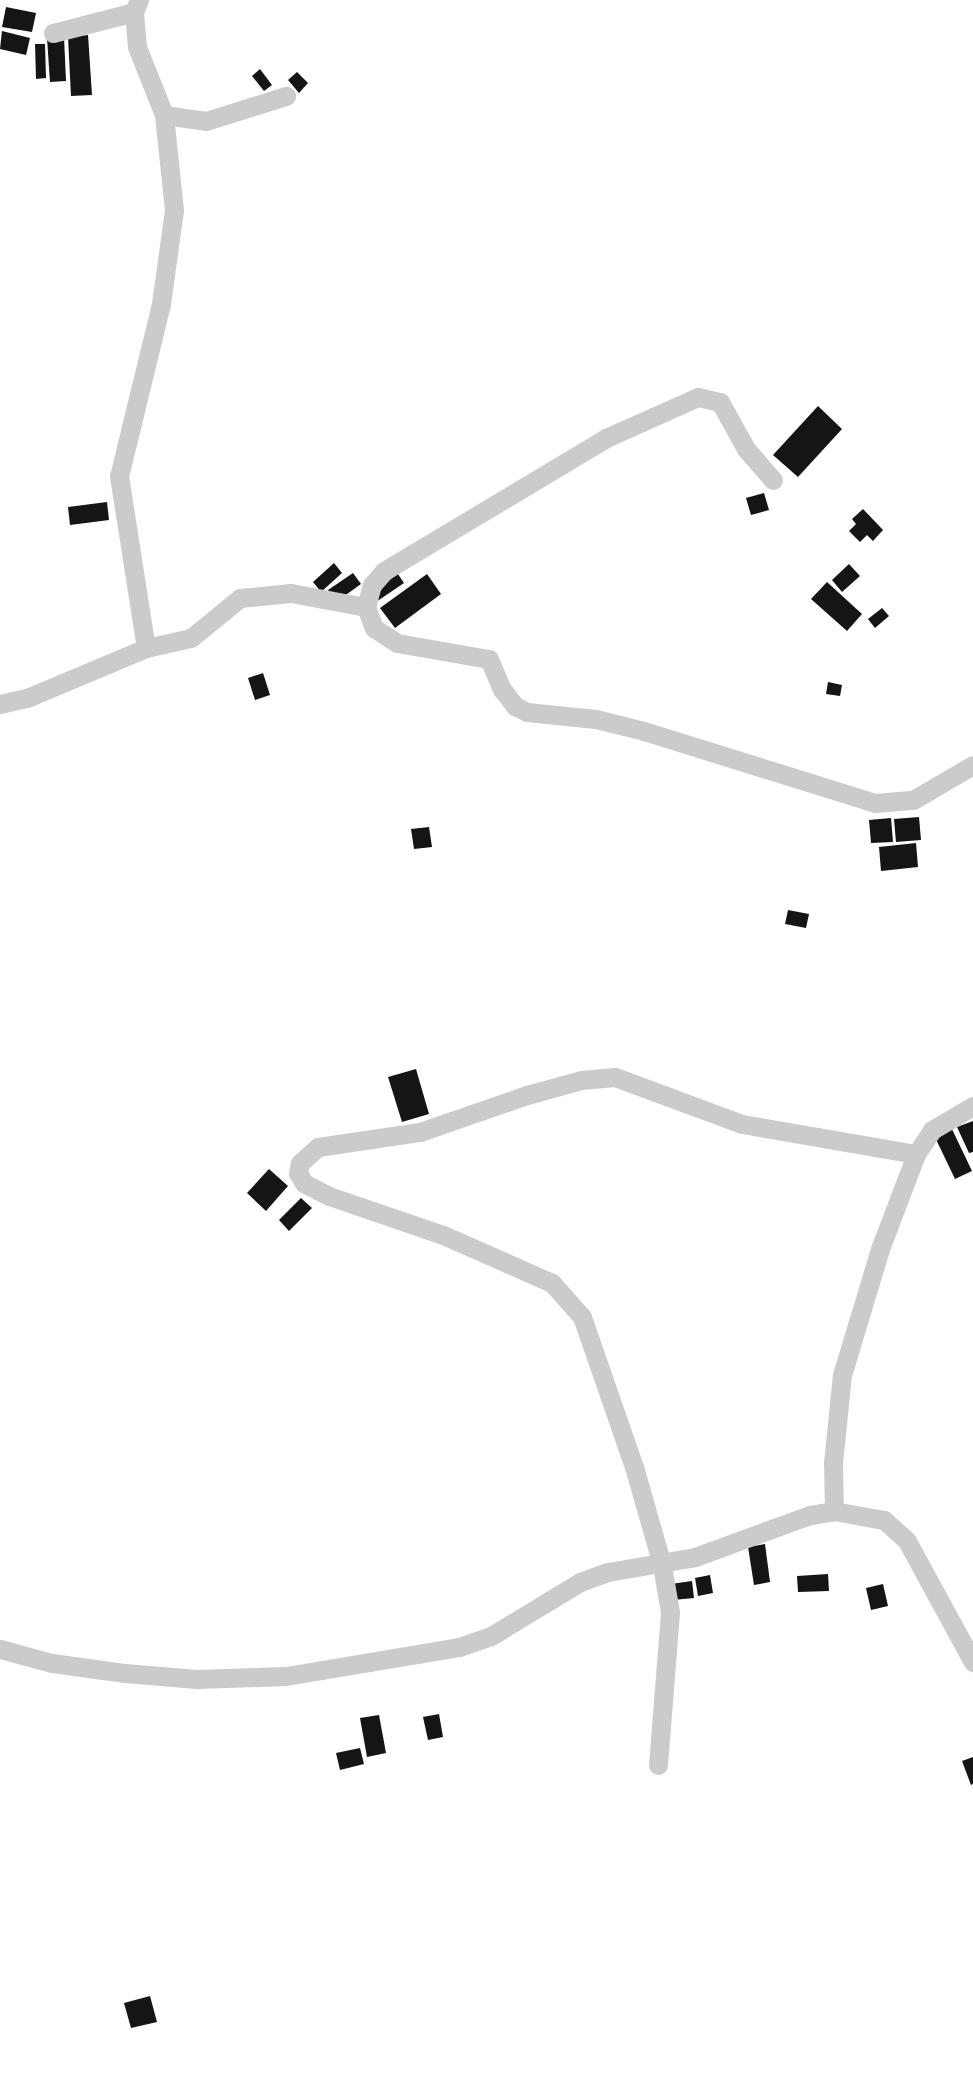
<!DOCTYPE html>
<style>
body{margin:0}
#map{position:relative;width:973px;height:2094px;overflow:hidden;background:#fff;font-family:"Noto Sans",sans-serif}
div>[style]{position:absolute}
.building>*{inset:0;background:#151515}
.street>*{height:19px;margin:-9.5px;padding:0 9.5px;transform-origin:9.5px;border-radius:9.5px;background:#cbcbcb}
span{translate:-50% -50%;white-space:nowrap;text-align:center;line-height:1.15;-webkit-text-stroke:7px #fff;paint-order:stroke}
</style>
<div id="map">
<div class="building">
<i style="clip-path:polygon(6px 7px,36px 13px,32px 32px,2px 27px)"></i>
<i style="clip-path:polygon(2px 31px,30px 38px,26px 55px,0 49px)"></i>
<i style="clip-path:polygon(88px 35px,92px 95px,71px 96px,68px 37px)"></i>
<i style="clip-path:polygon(64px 37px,66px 81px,50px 82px,47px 38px)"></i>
<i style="clip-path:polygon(35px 44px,45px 44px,46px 78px,36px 79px)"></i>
<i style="clip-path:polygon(260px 69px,272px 85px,264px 91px,252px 76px)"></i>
<i style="clip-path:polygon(297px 72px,308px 83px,299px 93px,288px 80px)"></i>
<i style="clip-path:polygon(818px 406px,842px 429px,798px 477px,773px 455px)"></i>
<i style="clip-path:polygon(764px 493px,769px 510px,751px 515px,746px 498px)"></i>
<i style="clip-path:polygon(107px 502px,109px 520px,70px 525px,68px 507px)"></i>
<i style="clip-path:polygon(863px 509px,883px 530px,873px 541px,867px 535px,860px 542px,849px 531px,856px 524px,852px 519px)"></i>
<i style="clip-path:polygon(334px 563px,342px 573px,321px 592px,313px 582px)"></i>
<i style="clip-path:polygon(849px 564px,860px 576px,842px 592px,832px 580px)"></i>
<i style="clip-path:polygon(353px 573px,361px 584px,336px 602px,328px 590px)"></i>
<i style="clip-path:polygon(398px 574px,404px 583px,376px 602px,370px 593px)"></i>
<i style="clip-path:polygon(427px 574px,441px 594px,395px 628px,380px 608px)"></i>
<i style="clip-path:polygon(827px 582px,862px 614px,847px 631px,811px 599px)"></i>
<i style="clip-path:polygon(882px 608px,889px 616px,875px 628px,868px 619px)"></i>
<i style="clip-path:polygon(263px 673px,270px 695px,255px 700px,248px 678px)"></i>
<i style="clip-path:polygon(828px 682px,842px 685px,840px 696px,826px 694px)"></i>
<i style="clip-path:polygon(919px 817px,921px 840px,896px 842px,894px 819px)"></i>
<i style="clip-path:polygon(891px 818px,893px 842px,871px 843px,869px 820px)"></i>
<i style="clip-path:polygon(429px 827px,432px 847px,414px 849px,411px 829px)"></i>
<i style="clip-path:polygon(916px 843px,918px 867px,881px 871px,879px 847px)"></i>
<i style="clip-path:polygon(788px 910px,809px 914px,806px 928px,785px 924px)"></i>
<i style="clip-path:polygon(416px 1069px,429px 1114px,402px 1122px,388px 1077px)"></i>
<i style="clip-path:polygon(973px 1121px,973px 1152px,969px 1153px,957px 1127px)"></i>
<i style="clip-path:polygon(950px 1125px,972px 1171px,955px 1179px,933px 1133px)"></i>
<i style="clip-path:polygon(269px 1169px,288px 1186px,266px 1211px,247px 1193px)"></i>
<i style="clip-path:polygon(301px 1198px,312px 1208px,289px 1231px,279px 1220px)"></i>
<i style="clip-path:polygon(765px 1544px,770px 1582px,754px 1585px,748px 1547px)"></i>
<i style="clip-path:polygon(828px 1574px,829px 1591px,798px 1592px,797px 1576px)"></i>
<i style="clip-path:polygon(710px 1575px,713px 1593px,698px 1596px,695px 1578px)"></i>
<i style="clip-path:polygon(692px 1581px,694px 1598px,673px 1600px,671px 1584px)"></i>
<i style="clip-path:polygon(883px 1584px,888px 1606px,871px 1610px,866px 1588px)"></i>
<i style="clip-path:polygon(439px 1714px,443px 1737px,428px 1740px,423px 1717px)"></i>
<i style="clip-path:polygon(379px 1715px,386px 1753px,367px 1757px,360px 1718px)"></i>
<i style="clip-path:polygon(360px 1748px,364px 1764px,340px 1770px,336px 1753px)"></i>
<i style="clip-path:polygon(973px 1757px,973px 1784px,971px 1785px,962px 1761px)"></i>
<i style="clip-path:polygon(150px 1996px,157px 2022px,131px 2028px,124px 2003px)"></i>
</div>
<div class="street">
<i style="left:139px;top:0;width:13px;rotate:113deg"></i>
<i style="left:134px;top:12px;width:35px;rotate:85deg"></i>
<i style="left:137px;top:47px;width:73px;rotate:68.3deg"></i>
<i style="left:164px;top:115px;width:96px;rotate:84deg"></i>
<i style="left:174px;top:210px;width:95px;rotate:97.9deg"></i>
<i style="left:161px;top:304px;width:177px;rotate:103.7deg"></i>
<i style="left:119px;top:476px;width:174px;rotate:81.1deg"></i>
<i style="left:146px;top:648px;width:46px;rotate:-12.5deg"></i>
<i style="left:191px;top:638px;width:63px;rotate:-39.2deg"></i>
<i style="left:240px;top:598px;width:51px;rotate:-5.6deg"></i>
<i style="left:291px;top:593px;width:76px;rotate:10.6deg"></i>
<i style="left:366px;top:607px;width:22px;rotate:69deg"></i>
<i style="left:374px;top:628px;width:27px;rotate:33deg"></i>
<i style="left:397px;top:643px;width:93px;rotate:9.9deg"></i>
<i style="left:489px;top:659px;width:33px;rotate:67deg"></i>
<i style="left:502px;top:689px;width:21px;rotate:53deg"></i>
<i style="left:515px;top:706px;width:13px;rotate:27deg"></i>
<i style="left:527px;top:712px;width:69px;rotate:5.8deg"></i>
<i style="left:596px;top:719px;width:49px;rotate:14deg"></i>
<i style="left:644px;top:731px;width:242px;rotate:17.3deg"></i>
<i style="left:875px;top:803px;width:38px;rotate:-5deg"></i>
<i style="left:913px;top:800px;width:69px;rotate:-30.3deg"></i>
<i style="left:53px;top:33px;width:84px;rotate:-14.5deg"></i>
<i style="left:164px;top:115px;width:42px;rotate:8.1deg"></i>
<i style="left:206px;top:121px;width:84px;rotate:-17.4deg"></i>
<i style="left:366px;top:607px;width:23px;rotate:-75deg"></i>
<i style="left:372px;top:585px;width:18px;rotate:-49deg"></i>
<i style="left:384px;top:571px;width:259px;rotate:-30.9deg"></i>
<i style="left:606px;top:438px;width:101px;rotate:-24deg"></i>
<i style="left:698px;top:397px;width:23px;rotate:13deg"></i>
<i style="left:720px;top:402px;width:54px;rotate:61deg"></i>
<i style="left:746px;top:449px;width:41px;rotate:48.9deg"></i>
<i style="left:0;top:704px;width:28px;rotate:-13deg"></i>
<i style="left:27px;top:698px;width:129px;rotate:-22.8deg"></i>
<i style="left:834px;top:1511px;width:48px;rotate:-91.2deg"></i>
<i style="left:833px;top:1463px;width:88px;rotate:-84.2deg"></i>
<i style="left:842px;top:1375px;width:132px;rotate:-73.2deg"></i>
<i style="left:880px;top:1249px;width:102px;rotate:-69.2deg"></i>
<i style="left:916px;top:1154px;width:29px;rotate:-56deg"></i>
<i style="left:932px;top:1130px;width:48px;rotate:-30.3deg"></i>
<i style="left:0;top:1649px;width:54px;rotate:15.1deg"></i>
<i style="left:52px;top:1663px;width:74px;rotate:7.8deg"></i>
<i style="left:125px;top:1673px;width:72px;rotate:4.8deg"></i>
<i style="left:197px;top:1679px;width:89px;rotate:-1.9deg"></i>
<i style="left:286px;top:1676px;width:175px;rotate:-9.5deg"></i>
<i style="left:459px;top:1647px;width:34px;rotate:-19deg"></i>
<i style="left:491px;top:1636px;width:104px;rotate:-31.2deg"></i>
<i style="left:580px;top:1582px;width:30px;rotate:-20deg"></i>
<i style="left:608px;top:1572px;width:88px;rotate:-9.8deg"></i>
<i style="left:695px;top:1557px;width:122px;rotate:-20.1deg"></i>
<i style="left:810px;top:1515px;width:24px;rotate:-9deg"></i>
<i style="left:834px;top:1511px;width:51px;rotate:10.2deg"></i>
<i style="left:884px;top:1520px;width:31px;rotate:42deg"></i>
<i style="left:907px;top:1541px;width:138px;rotate:61.4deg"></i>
<i style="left:658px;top:1765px;width:153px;rotate:-85.5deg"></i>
<i style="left:670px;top:1612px;width:48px;rotate:-99.7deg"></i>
<i style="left:662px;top:1565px;width:102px;rotate:-105.9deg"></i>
<i style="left:634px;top:1467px;width:159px;rotate:-109.1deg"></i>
<i style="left:582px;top:1317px;width:45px;rotate:-131.4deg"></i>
<i style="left:552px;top:1283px;width:119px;rotate:-156.2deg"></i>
<i style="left:443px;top:1235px;width:120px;rotate:-161.1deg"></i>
<i style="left:329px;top:1196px;width:28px;rotate:-153deg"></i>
<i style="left:304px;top:1183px;width:12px;rotate:-121deg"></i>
<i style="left:298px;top:1173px;width:10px;rotate:-79deg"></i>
<i style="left:300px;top:1163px;width:24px;rotate:-42deg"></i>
<i style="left:318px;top:1147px;width:103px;rotate:-8.4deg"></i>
<i style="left:420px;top:1132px;width:113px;rotate:-19.1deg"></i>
<i style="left:527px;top:1095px;width:56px;rotate:-15.5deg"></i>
<i style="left:581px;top:1080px;width:34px;rotate:-5deg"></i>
<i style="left:615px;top:1077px;width:135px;rotate:20.3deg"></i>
<i style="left:742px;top:1124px;width:177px;rotate:9.8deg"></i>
</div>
</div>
